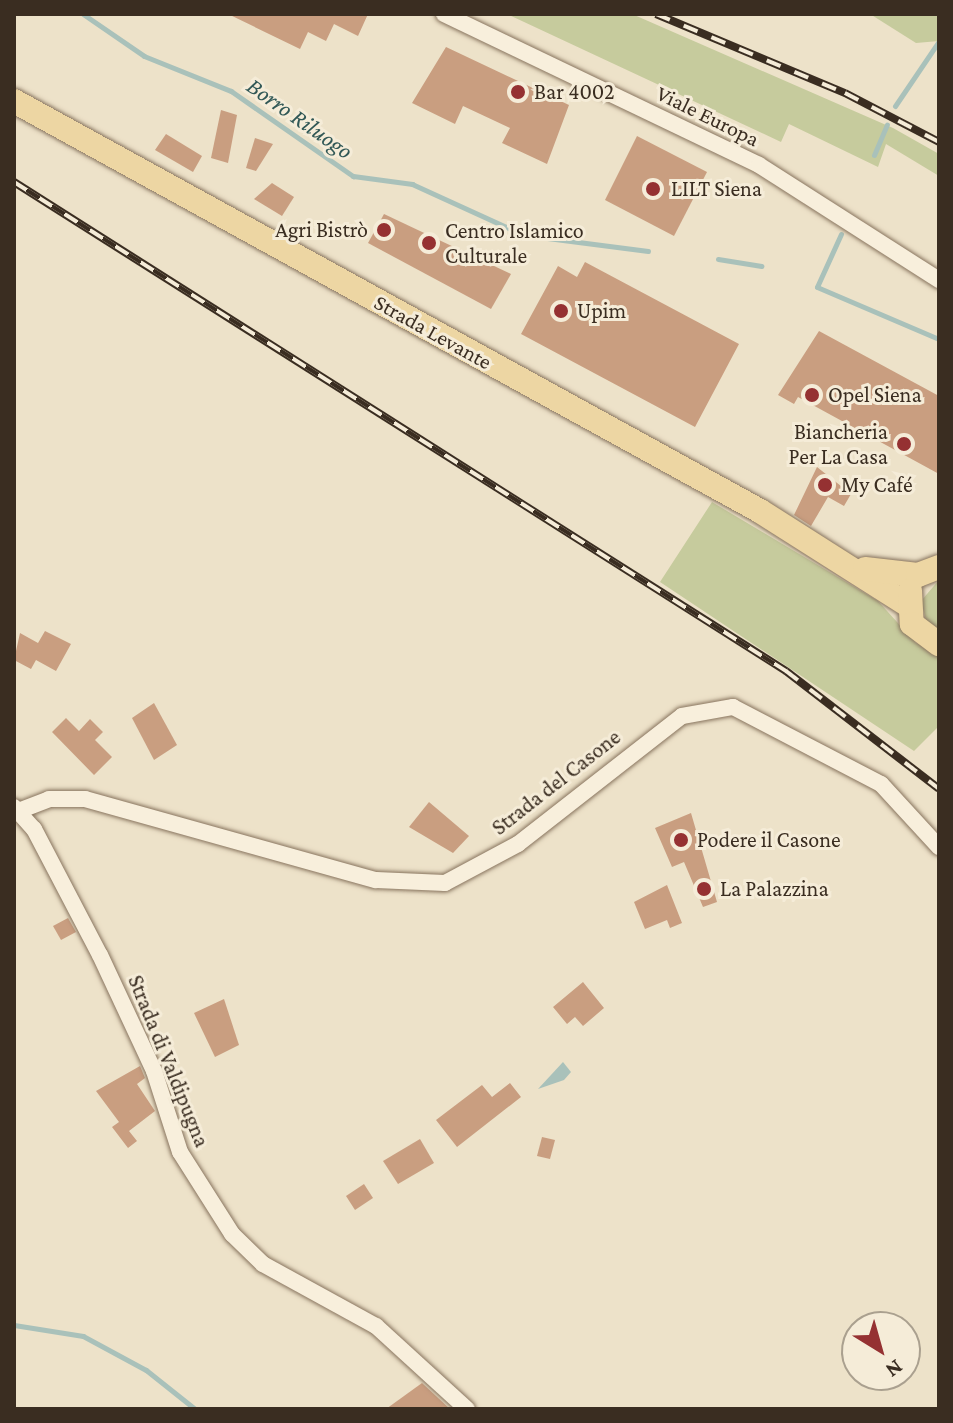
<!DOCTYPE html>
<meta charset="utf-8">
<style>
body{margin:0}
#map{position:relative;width:953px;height:1423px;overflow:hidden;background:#ede2c9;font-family:"Crimson Pro",serif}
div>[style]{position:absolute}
.green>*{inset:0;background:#c6cb9d}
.water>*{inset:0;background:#a9c1ba}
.stream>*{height:5px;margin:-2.5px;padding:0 2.5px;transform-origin:2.5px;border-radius:2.5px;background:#a9c1ba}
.building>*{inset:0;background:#c99e80}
.roads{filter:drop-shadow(0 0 2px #88745e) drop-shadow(0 0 2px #88745e)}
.minor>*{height:16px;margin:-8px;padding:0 8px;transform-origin:8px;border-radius:8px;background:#f8efdc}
.primary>*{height:24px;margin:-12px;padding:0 12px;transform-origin:12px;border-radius:12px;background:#edd6a3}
.rail>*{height:8px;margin-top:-4px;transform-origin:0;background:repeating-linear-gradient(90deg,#f5ecd8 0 15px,#3a2d21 0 30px);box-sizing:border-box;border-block:2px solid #3a2d21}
.dots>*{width:22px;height:22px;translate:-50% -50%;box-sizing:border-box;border:4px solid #f5ecd8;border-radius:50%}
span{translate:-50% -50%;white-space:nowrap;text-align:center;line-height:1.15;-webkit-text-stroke:6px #f5ecd8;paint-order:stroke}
.poi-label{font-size:22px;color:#3a2d21}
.left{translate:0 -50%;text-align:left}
.right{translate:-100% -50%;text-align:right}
.street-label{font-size:22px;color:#3a2d21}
.water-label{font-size:24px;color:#315856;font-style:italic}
.frame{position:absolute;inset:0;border:16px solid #3a2d21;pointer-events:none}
.north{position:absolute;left:841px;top:1311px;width:80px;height:80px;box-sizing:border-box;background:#f5ecd8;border:2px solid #aaa08f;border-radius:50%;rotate:143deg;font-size:22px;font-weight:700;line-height:32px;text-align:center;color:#3a2d21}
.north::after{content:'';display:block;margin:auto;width:28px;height:36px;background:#953132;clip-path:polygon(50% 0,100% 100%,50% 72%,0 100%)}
</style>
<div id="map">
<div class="green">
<i style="clip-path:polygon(507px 14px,632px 14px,893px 128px,939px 154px,939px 176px,886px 144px,878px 167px,789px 124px,781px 142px)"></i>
<i style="clip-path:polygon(870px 14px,939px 14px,939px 41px,916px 43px)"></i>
<i style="clip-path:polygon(712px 502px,878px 601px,916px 643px,939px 651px,939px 726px,914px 751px,660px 582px)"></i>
<i style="clip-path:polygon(939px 580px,939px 629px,926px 620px,921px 601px)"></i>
</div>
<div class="water">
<i style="clip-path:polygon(563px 1062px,571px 1072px,564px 1080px,538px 1089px)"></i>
</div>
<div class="stream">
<i style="left:83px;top:14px;width:74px;rotate:34.5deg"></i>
<i style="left:144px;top:56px;width:94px;rotate:21.9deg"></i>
<i style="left:231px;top:91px;width:149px;rotate:34.9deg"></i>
<i style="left:353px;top:176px;width:60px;rotate:7.7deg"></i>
<i style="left:412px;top:184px;width:123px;rotate:24.5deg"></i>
<i style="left:524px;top:235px;width:125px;rotate:7.4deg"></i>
<i style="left:895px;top:106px;width:78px;rotate:-55.9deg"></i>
<i style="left:874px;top:155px;width:33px;rotate:-67deg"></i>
<i style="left:841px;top:234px;width:58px;rotate:114.4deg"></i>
<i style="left:817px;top:287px;width:133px;rotate:23.1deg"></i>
<i style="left:718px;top:259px;width:44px;rotate:9.2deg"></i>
<i style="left:14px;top:1325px;width:70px;rotate:9.1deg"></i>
<i style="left:83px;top:1336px;width:72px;rotate:28.4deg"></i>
<i style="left:146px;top:1370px;width:63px;rotate:38.5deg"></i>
</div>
<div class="building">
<i style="clip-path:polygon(228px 14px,368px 14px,358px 36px,334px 24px,326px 41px,308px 32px,300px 49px)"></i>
<i style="clip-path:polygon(446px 47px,569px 105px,547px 164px,502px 143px,510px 128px,463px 106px,455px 124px,412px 103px)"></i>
<i style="clip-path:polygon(221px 110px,237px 115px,228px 163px,211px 158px)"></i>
<i style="clip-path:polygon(166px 134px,202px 156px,193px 172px,155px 150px)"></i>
<i style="clip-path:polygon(637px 136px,707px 172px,674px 236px,605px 200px)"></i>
<i style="clip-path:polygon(255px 138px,273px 144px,256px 171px,246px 168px)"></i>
<i style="clip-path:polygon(272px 183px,294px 197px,282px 216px,254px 199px)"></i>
<i style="clip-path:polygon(384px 214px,511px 274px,491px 309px,368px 243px)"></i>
<i style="clip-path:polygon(585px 262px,739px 344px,695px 427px,521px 334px,558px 266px,577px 277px)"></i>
<i style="clip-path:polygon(819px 331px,939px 396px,939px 474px,798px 397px,794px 404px,778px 395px)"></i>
<i style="clip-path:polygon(817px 467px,851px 494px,844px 506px,828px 497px,811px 526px,794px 515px)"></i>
<i style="clip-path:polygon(45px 631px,71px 644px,56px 671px,36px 660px,31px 669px,14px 660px,20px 633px,38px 643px)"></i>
<i style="clip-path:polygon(154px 703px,177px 745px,154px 760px,132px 718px)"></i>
<i style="clip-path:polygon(66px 718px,79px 731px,90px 719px,103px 732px,95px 740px,112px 757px,94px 775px,52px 732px)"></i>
<i style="clip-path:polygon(429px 802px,469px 836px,453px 853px,409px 827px)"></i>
<i style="clip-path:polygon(691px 813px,717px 902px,703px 907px,684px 862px,672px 867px,655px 828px)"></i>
<i style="clip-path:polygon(667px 885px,682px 923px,670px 928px,667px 920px,645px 929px,634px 902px)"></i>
<i style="clip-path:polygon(68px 918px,76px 932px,61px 940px,53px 926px)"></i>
<i style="clip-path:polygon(583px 982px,604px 1008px,583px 1026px,575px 1017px,567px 1024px,553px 1007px)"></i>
<i style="clip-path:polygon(224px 999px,239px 1045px,215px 1057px,194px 1013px)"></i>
<i style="clip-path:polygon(140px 1066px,145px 1078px,137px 1084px,155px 1111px,129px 1131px,137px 1141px,128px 1148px,112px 1127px,119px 1122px,96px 1091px)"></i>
<i style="clip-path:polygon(510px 1083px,521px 1097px,457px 1147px,436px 1120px,482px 1085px,492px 1097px)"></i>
<i style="clip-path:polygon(542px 1137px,555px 1140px,550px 1159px,537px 1156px)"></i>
<i style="clip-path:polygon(420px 1139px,434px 1163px,398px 1184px,383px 1161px)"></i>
<i style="clip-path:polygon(364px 1184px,373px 1198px,355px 1210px,346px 1196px)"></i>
<i style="clip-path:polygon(422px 1383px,450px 1409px,386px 1409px)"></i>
</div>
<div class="roads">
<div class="minor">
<i style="left:444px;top:14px;width:349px;rotate:25.6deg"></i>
<i style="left:759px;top:165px;width:214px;rotate:32.6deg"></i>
<i style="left:14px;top:807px;width:30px;rotate:48deg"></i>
<i style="left:34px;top:829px;width:142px;rotate:62.4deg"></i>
<i style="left:100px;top:955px;width:128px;rotate:65deg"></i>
<i style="left:154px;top:1071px;width:85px;rotate:72.2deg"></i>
<i style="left:180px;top:1152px;width:97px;rotate:57.6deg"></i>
<i style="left:232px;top:1234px;width:43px;rotate:44.1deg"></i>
<i style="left:263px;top:1264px;width:129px;rotate:28.8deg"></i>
<i style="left:376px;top:1326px;width:123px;rotate:42.4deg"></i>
<i style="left:21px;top:810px;width:30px;rotate:-21deg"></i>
<i style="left:49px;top:799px;width:36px"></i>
<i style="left:85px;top:799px;width:302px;rotate:15.6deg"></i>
<i style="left:376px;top:880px;width:69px;rotate:2.5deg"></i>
<i style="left:445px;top:883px;width:83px;rotate:-28.1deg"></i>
<i style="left:518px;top:844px;width:208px;rotate:-38deg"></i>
<i style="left:682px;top:716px;width:52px;rotate:-10deg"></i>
<i style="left:733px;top:707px;width:167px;rotate:27.5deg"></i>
<i style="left:881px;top:784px;width:86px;rotate:47.4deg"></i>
</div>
<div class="primary">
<i style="left:14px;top:101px;width:851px;rotate:28.79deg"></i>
<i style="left:760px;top:511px;width:175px;rotate:32.4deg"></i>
<i style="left:865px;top:569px;width:53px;rotate:6.5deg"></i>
<i style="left:918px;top:575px;width:22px;rotate:-21deg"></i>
<i style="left:910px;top:591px;width:33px;rotate:87deg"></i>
<i style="left:912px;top:624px;width:34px;rotate:37deg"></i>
</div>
</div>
<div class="rail">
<i style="left:656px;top:14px;width:205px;rotate:22.7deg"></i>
<i style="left:845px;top:93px;width:106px;rotate:27.5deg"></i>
<i style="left:14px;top:182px;width:914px;rotate:32.35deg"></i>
<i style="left:786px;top:671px;width:193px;rotate:37.6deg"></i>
</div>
<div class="dots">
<i style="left:518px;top:92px;background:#953132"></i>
<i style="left:653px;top:189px;background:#953132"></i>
<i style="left:384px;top:230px;background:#953132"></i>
<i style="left:429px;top:243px;background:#953132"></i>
<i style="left:561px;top:311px;background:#953132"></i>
<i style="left:812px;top:395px;background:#953132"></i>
<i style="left:904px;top:444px;background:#953132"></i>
<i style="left:825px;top:485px;background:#953132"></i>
<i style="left:681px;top:840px;background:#953132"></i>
<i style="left:704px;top:889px;background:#953132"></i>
</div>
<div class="poi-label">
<span class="left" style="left:534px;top:92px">Bar 4002</span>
<span class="left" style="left:671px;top:189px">LILT Siena</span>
<span class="right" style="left:368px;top:230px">Agri Bistrò</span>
<span class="left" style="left:445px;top:243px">Centro Islamico<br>Culturale</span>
<span class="left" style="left:577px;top:311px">Upim</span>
<span class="left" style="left:828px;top:395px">Opel Siena</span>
<span class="right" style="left:888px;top:444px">Biancheria<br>Per La Casa</span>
<span class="left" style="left:841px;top:485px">My Café</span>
<span class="left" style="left:697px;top:840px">Podere il Casone</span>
<span class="left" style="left:720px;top:889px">La Palazzina</span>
</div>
<div class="street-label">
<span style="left:708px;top:116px;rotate:26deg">Viale Europa</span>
<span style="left:433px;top:332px;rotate:29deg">Strada Levante</span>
<span style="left:556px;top:782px;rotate:-38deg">Strada del Casone</span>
<span style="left:169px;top:1061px;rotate:68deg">Strada di Valdipugna</span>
</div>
<div class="water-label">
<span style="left:300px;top:118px;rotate:35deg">Borro Riluogo</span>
</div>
<div class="frame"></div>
<div class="north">N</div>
</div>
